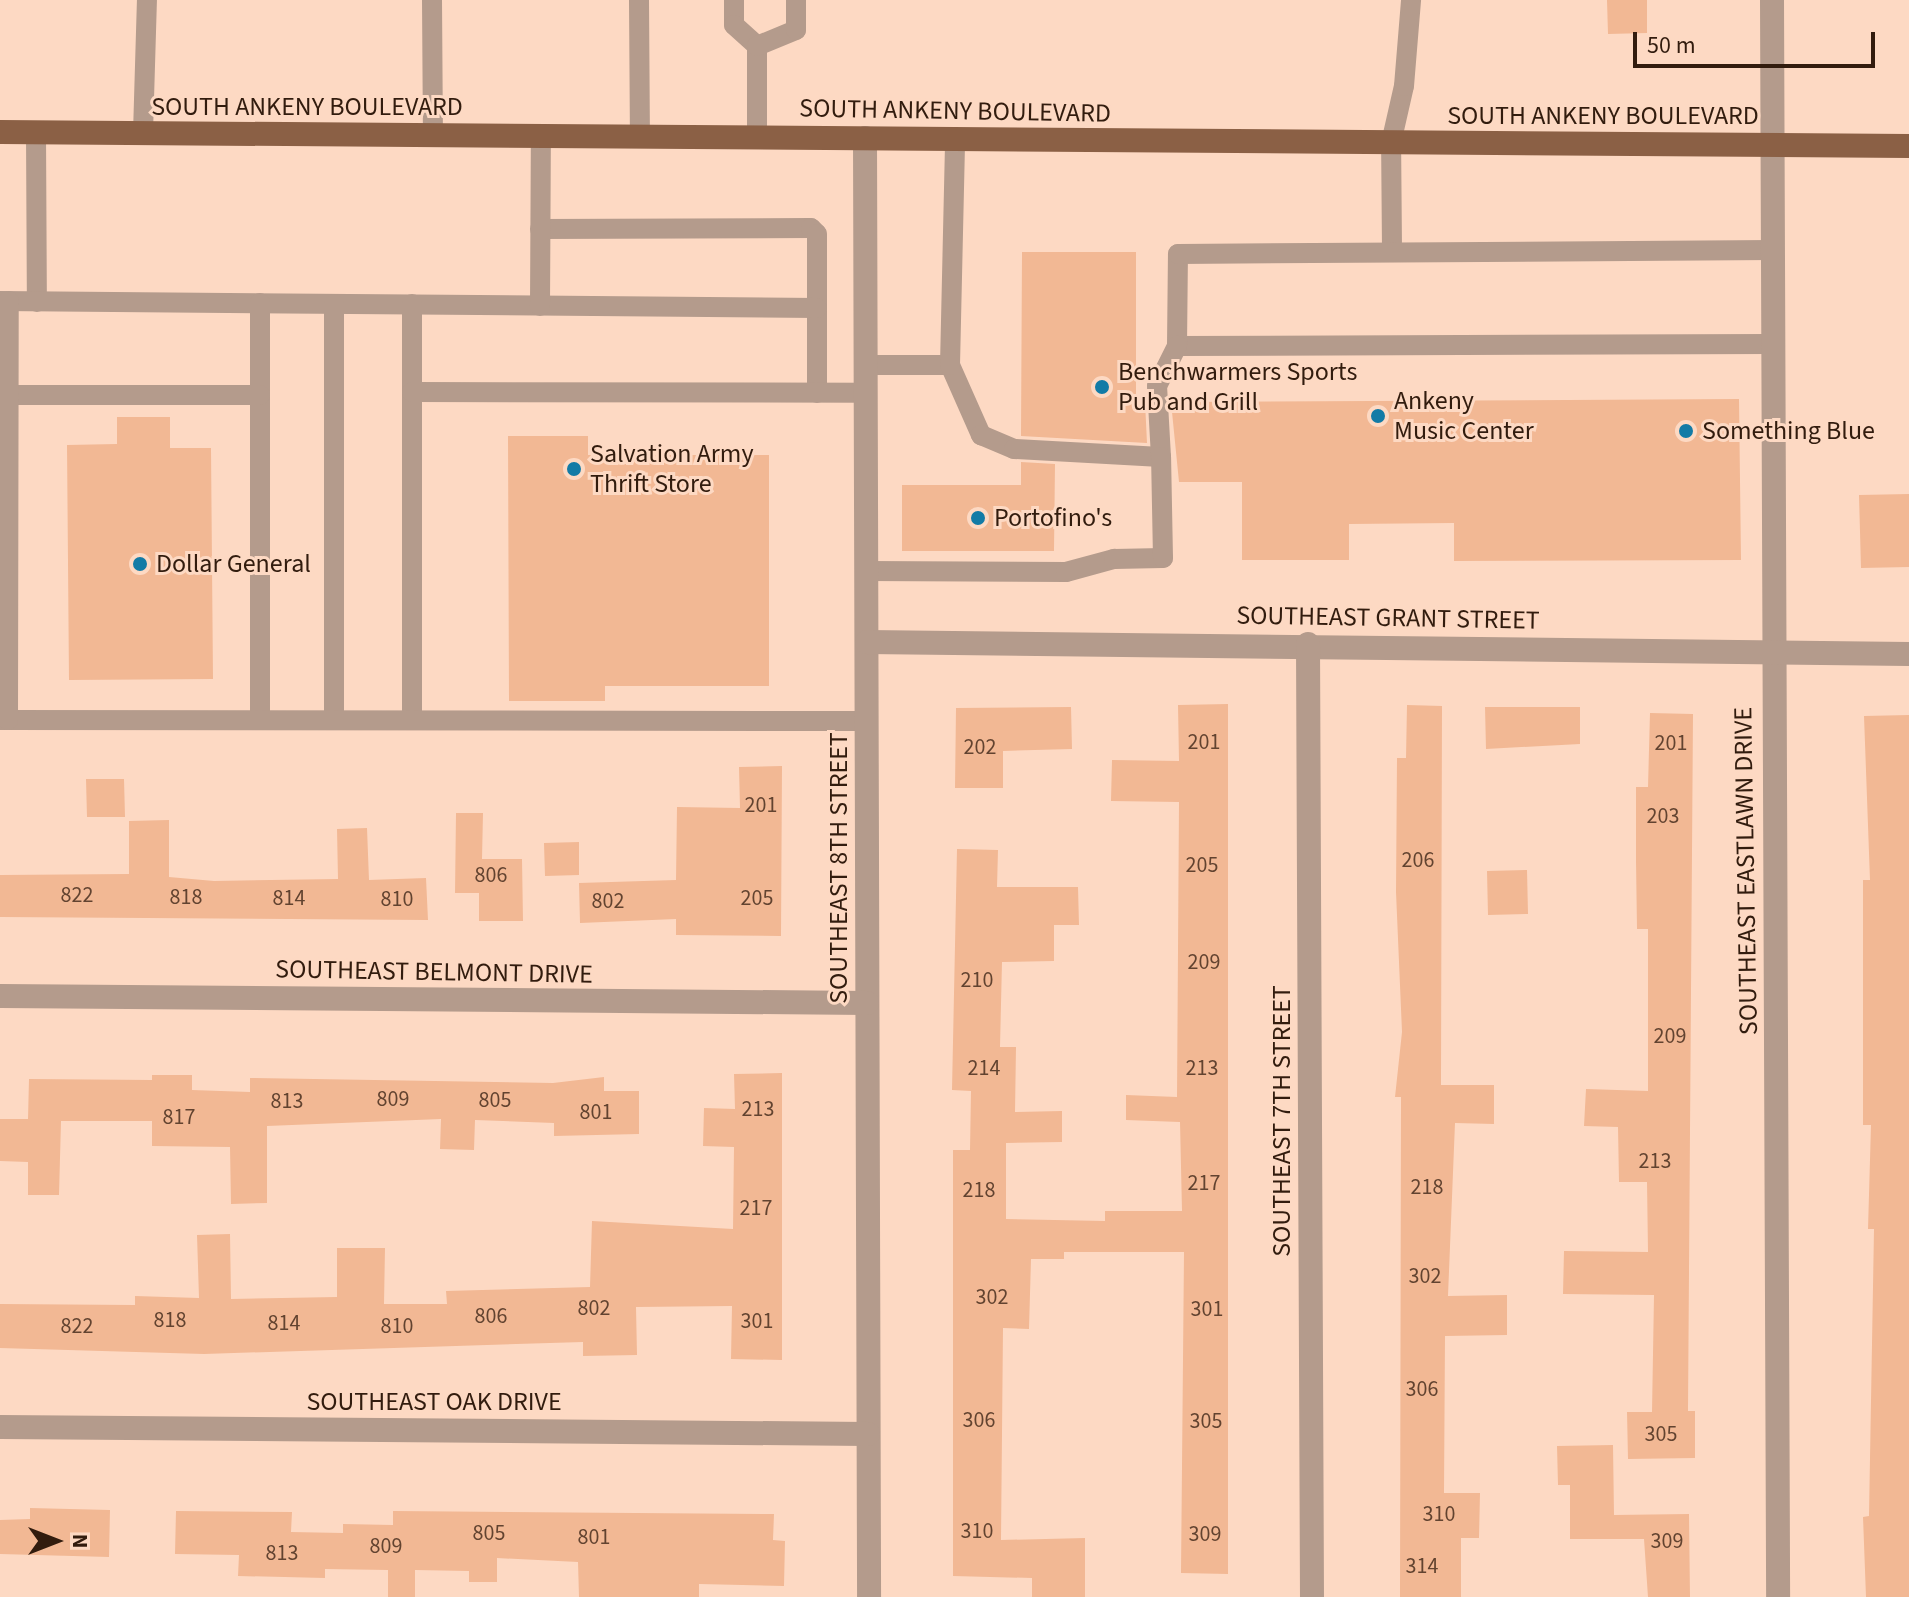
<!DOCTYPE html>
<style>
body{margin:0}
#map{position:relative;width:1909px;height:1597px;overflow:hidden;background:#fdd9c3;font-family:"Source Sans 3",sans-serif}
div>[style]{position:absolute}
.building>*{inset:0;background:#f2b894}
.service>*{height:20px;margin:-10px;padding:0 10px;transform-origin:10px;border-radius:10px;background:#b49b8c}
.minor>*{height:24px;margin:-12px;padding:0 12px;transform-origin:12px;border-radius:12px;background:#b49b8c}
.primary>*{height:24px;margin:-12px;padding:0 12px;transform-origin:12px;border-radius:12px;background:#8b6045}
.dots>*{width:22px;height:22px;translate:-50% -50%;box-sizing:border-box;border:4px solid #fdd9c3;border-radius:50%}
span{translate:-50% -50%;white-space:nowrap;text-align:center;line-height:1.15;-webkit-text-stroke:6px #fdd9c3;paint-order:stroke}
.number-label{font-size:22px;color:#624330}
.number-label span{-webkit-text-stroke-width:0}
.street-label{font-size:26px;color:#321c0e}
.poi-label{font-size:26px;color:#321c0e}
.left{translate:0 -50%;text-align:left}
.north{position:absolute;left:16px;top:1501px;width:80px;height:80px;-webkit-text-stroke:6px #fdd9c3;paint-order:stroke;rotate:90deg;font-size:22px;font-weight:700;line-height:32px;text-align:center;color:#321c0e}
.north::after{content:'';display:block;margin:auto;width:28px;height:36px;background:#321c0e;clip-path:polygon(50% 0,100% 100%,50% 72%,0 100%)}
.scale{position:absolute;left:1633px;top:32px;width:242px;height:36px;box-sizing:border-box;border:4px solid #321c0e;border-top:0;padding-left:10px;font-size:24px;line-height:28px;white-space:nowrap;color:#321c0e;-webkit-text-stroke:6px #fdd9c3;paint-order:stroke}
</style>
<div id="map">
<div class="building">
<i style="clip-path:polygon(1607px 0,1647px 0,1647px 33px,1608px 34px)"></i>
<i style="clip-path:polygon(1022px 252px,1136px 252px,1136px 402px,1145px 402px,1147px 443px,1021px 436px)"></i>
<i style="clip-path:polygon(1739px 399px,1741px 560px,1454px 561px,1454px 523px,1349px 524px,1349px 560px,1242px 560px,1242px 482px,1179px 482px,1171px 402px)"></i>
<i style="clip-path:polygon(117px 417px,170px 417px,170px 448px,211px 448px,213px 679px,69px 680px,67px 445px,117px 444px)"></i>
<i style="clip-path:polygon(508px 436px,588px 436px,588px 455px,769px 455px,769px 686px,605px 686px,605px 701px,509px 701px)"></i>
<i style="clip-path:polygon(1021px 462px,1055px 464px,1054px 551px,902px 551px,902px 485px,1021px 485px)"></i>
<i style="clip-path:polygon(1909px 494px,1909px 567px,1861px 568px,1859px 495px)"></i>
<i style="clip-path:polygon(1228px 704px,1228px 1574px,1181px 1573px,1184px 1252px,1064px 1252px,1064px 1259px,1031px 1259px,1029px 1329px,1003px 1328px,1001px 1540px,1085px 1538px,1085px 1597px,1032px 1597px,1032px 1578px,953px 1576px,953px 1150px,970px 1150px,971px 1091px,952px 1090px,957px 849px,998px 850px,997px 887px,1078px 887px,1079px 925px,1054px 925px,1054px 961px,1002px 962px,1000px 1047px,1016px 1047px,1015px 1112px,1062px 1111px,1062px 1142px,1006px 1143px,1006px 1219px,1105px 1221px,1105px 1211px,1182px 1211px,1180px 1122px,1126px 1120px,1126px 1095px,1177px 1097px,1179px 802px,1111px 801px,1112px 760px,1179px 761px,1178px 705px)"></i>
<i style="clip-path:polygon(1407px 705px,1442px 706px,1441px 1085px,1494px 1085px,1494px 1124px,1455px 1123px,1448px 1296px,1507px 1295px,1507px 1335px,1445px 1336px,1444px 1493px,1480px 1493px,1479px 1538px,1461px 1538px,1461px 1597px,1400px 1597px,1401px 1097px,1395px 1097px,1402px 1032px,1396px 892px,1397px 758px,1406px 758px)"></i>
<i style="clip-path:polygon(1071px 707px,1072px 749px,1003px 751px,1003px 788px,955px 788px,956px 708px)"></i>
<i style="clip-path:polygon(1485px 707px,1580px 707px,1580px 744px,1486px 749px)"></i>
<i style="clip-path:polygon(1650px 713px,1693px 714px,1688px 1411px,1695px 1411px,1695px 1458px,1628px 1459px,1627px 1412px,1652px 1412px,1654px 1295px,1563px 1294px,1564px 1251px,1648px 1252px,1647px 1182px,1619px 1182px,1618px 1127px,1584px 1126px,1586px 1089px,1648px 1091px,1648px 929px,1637px 929px,1636px 861px,1636px 787px,1648px 787px)"></i>
<i style="clip-path:polygon(1909px 715px,1909px 1597px,1866px 1597px,1863px 1517px,1869px 1516px,1874px 1229px,1868px 1229px,1871px 1125px,1863px 1125px,1863px 880px,1870px 880px,1864px 716px)"></i>
<i style="clip-path:polygon(782px 766px,781px 936px,676px 935px,676px 919px,580px 923px,579px 883px,676px 880px,677px 807px,740px 808px,739px 767px)"></i>
<i style="clip-path:polygon(86px 779px,124px 779px,125px 817px,87px 817px)"></i>
<i style="clip-path:polygon(456px 813px,483px 813px,482px 859px,522px 859px,523px 921px,479px 921px,479px 893px,455px 893px)"></i>
<i style="clip-path:polygon(169px 820px,169px 877px,214px 881px,338px 879px,337px 829px,367px 828px,369px 880px,426px 878px,428px 920px,0 917px,0 875px,129px 874px,129px 821px)"></i>
<i style="clip-path:polygon(579px 842px,579px 875px,545px 876px,544px 843px)"></i>
<i style="clip-path:polygon(1527px 870px,1528px 914px,1488px 915px,1487px 871px)"></i>
<i style="clip-path:polygon(782px 1073px,782px 1360px,731px 1359px,732px 1306px,636px 1307px,637px 1355px,583px 1356px,583px 1342px,204px 1354px,0 1348px,0 1304px,135px 1305px,135px 1296px,199px 1298px,197px 1235px,230px 1234px,231px 1299px,337px 1297px,337px 1248px,385px 1248px,384px 1304px,447px 1304px,446px 1291px,590px 1287px,592px 1221px,733px 1229px,734px 1147px,703px 1146px,704px 1108px,735px 1109px,734px 1074px)"></i>
<i style="clip-path:polygon(152px 1075px,192px 1075px,192px 1090px,250px 1092px,250px 1078px,553px 1083px,604px 1077px,604px 1091px,639px 1091px,639px 1134px,554px 1136px,554px 1123px,475px 1120px,474px 1150px,440px 1149px,441px 1119px,267px 1126px,267px 1203px,231px 1204px,230px 1147px,152px 1146px,152px 1121px,61px 1121px,59px 1195px,28px 1195px,28px 1162px,0 1161px,0 1119px,28px 1119px,29px 1079px,152px 1080px)"></i>
<i style="clip-path:polygon(1613px 1445px,1614px 1515px,1689px 1514px,1690px 1597px,1648px 1597px,1644px 1539px,1570px 1539px,1570px 1485px,1558px 1485px,1557px 1446px)"></i>
<i style="clip-path:polygon(30px 1508px,110px 1510px,109px 1557px,0 1554px,0 1520px,30px 1519px)"></i>
<i style="clip-path:polygon(176px 1511px,292px 1512px,291px 1532px,343px 1533px,343px 1524px,393px 1525px,393px 1511px,774px 1514px,773px 1540px,785px 1541px,784px 1586px,699px 1584px,699px 1597px,579px 1597px,578px 1562px,497px 1558px,497px 1582px,469px 1582px,469px 1571px,415px 1570px,415px 1597px,388px 1597px,388px 1570px,325px 1569px,325px 1578px,238px 1576px,239px 1555px,175px 1554px)"></i>
</div>
<div class="service">
<i style="left:432px;top:0;width:135px;rotate:89.6deg"></i>
<i style="left:639px;top:0;width:136px;rotate:89.6deg"></i>
<i style="left:734px;top:0;width:25px;rotate:90deg"></i>
<i style="left:734px;top:25px;width:31px;rotate:42deg"></i>
<i style="left:36px;top:133px;width:169px;rotate:89.7deg"></i>
<i style="left:143px;top:133px;width:133px;rotate:-88.3deg"></i>
<i style="left:757px;top:137px;width:91px;rotate:-90deg"></i>
<i style="left:757px;top:46px;width:42px;rotate:-22.3deg"></i>
<i style="left:796px;top:30px;width:30px;rotate:-90deg"></i>
<i style="left:540px;top:229px;width:271px;rotate:-0.2deg"></i>
<i style="left:811px;top:228px;width:8px;rotate:45deg"></i>
<i style="left:817px;top:234px;width:159px;rotate:90deg"></i>
<i style="left:1392px;top:248px;width:105px;rotate:-90.5deg"></i>
<i style="left:1391px;top:143px;width:58px;rotate:-77.2deg"></i>
<i style="left:1404px;top:86px;width:86px;rotate:-85.3deg"></i>
<i style="left:0;top:301px;width:817px;rotate:0.49deg"></i>
<i style="left:260px;top:303px;width:417px;rotate:90deg"></i>
<i style="left:334px;top:304px;width:416px;rotate:90deg"></i>
<i style="left:412px;top:304px;width:416px;rotate:90deg"></i>
<i style="left:540px;top:306px;width:170px;rotate:-89.7deg"></i>
<i style="left:1772px;top:344px;width:595px;rotate:179.81deg"></i>
<i style="left:1177px;top:346px;width:92px;rotate:-89.4deg"></i>
<i style="left:1178px;top:254px;width:595px;rotate:-0.39deg"></i>
<i style="left:865px;top:365px;width:85px"></i>
<i style="left:950px;top:365px;width:77px;rotate:66.1deg"></i>
<i style="left:981px;top:435px;width:36px;rotate:23deg"></i>
<i style="left:1014px;top:449px;width:147px;rotate:3.1deg"></i>
<i style="left:1161px;top:457px;width:71px;rotate:-93.2deg"></i>
<i style="left:1157px;top:386px;width:45px;rotate:-63.4deg"></i>
<i style="left:950px;top:365px;width:226px;rotate:-88.7deg"></i>
<i style="left:412px;top:392px;width:453px;rotate:0.1deg"></i>
<i style="left:9px;top:395px;width:251px"></i>
<i style="left:866px;top:571px;width:200px;rotate:0.3deg"></i>
<i style="left:1066px;top:572px;width:50px;rotate:-15.2deg"></i>
<i style="left:1114px;top:559px;width:49px;rotate:-1.2deg"></i>
<i style="left:1163px;top:558px;width:101px;rotate:-91.1deg"></i>
<i style="left:0;top:720px;width:866px;rotate:0.07deg"></i>
<i style="left:8px;top:720px;width:419px;rotate:-89.9deg"></i>
</div>
<div class="minor">
<i style="left:1772px;top:0;width:1597px;rotate:89.78deg"></i>
<i style="left:865px;top:138px;width:1459px;rotate:89.84deg"></i>
<i style="left:867px;top:642px;width:1042px;rotate:0.66deg"></i>
<i style="left:1308px;top:644px;width:953px;rotate:89.76deg"></i>
<i style="left:0;top:996px;width:867px;rotate:0.46deg"></i>
<i style="left:0;top:1427px;width:868px;rotate:0.46deg"></i>
</div>
<div class="primary">
<i style="left:0;top:132px;width:1909px;rotate:0.42deg"></i>
</div>
<div class="dots">
<i style="left:1102px;top:387px;background:#137ba6"></i>
<i style="left:1378px;top:416px;background:#137ba6"></i>
<i style="left:1686px;top:431px;background:#137ba6"></i>
<i style="left:574px;top:469px;background:#137ba6"></i>
<i style="left:978px;top:518px;background:#137ba6"></i>
<i style="left:140px;top:564px;background:#137ba6"></i>
</div>
<div class="number-label">
<span style="left:1204px;top:743px">201</span>
<span style="left:1671px;top:744px">201</span>
<span style="left:980px;top:748px">202</span>
<span style="left:761px;top:806px">201</span>
<span style="left:1663px;top:817px">203</span>
<span style="left:1418px;top:861px">206</span>
<span style="left:1202px;top:866px">205</span>
<span style="left:491px;top:876px">806</span>
<span style="left:77px;top:896px">822</span>
<span style="left:186px;top:898px">818</span>
<span style="left:289px;top:899px">814</span>
<span style="left:757px;top:899px">205</span>
<span style="left:397px;top:900px">810</span>
<span style="left:608px;top:902px">802</span>
<span style="left:1204px;top:963px">209</span>
<span style="left:977px;top:981px">210</span>
<span style="left:1670px;top:1037px">209</span>
<span style="left:984px;top:1069px">214</span>
<span style="left:1202px;top:1069px">213</span>
<span style="left:393px;top:1100px">809</span>
<span style="left:495px;top:1101px">805</span>
<span style="left:287px;top:1102px">813</span>
<span style="left:758px;top:1110px">213</span>
<span style="left:596px;top:1113px">801</span>
<span style="left:179px;top:1118px">817</span>
<span style="left:1655px;top:1162px">213</span>
<span style="left:1204px;top:1184px">217</span>
<span style="left:1427px;top:1188px">218</span>
<span style="left:979px;top:1191px">218</span>
<span style="left:756px;top:1209px">217</span>
<span style="left:1425px;top:1277px">302</span>
<span style="left:992px;top:1298px">302</span>
<span style="left:594px;top:1309px">802</span>
<span style="left:1207px;top:1310px">301</span>
<span style="left:491px;top:1317px">806</span>
<span style="left:170px;top:1321px">818</span>
<span style="left:757px;top:1322px">301</span>
<span style="left:284px;top:1324px">814</span>
<span style="left:77px;top:1327px">822</span>
<span style="left:397px;top:1327px">810</span>
<span style="left:1422px;top:1390px">306</span>
<span style="left:979px;top:1421px">306</span>
<span style="left:1206px;top:1422px">305</span>
<span style="left:1661px;top:1435px">305</span>
<span style="left:1439px;top:1515px">310</span>
<span style="left:977px;top:1532px">310</span>
<span style="left:489px;top:1534px">805</span>
<span style="left:1205px;top:1535px">309</span>
<span style="left:594px;top:1538px">801</span>
<span style="left:1667px;top:1542px">309</span>
<span style="left:386px;top:1547px">809</span>
<span style="left:282px;top:1554px">813</span>
<span style="left:1422px;top:1567px">314</span>
</div>
<div class="street-label">
<span style="left:307px;top:107px">SOUTH ANKENY BOULEVARD</span>
<span style="left:955px;top:111px;rotate:1deg">SOUTH ANKENY BOULEVARD</span>
<span style="left:1603px;top:116px">SOUTH ANKENY BOULEVARD</span>
<span style="left:1388px;top:618px;rotate:1deg">SOUTHEAST GRANT STREET</span>
<span style="left:839px;top:868px;rotate:-90deg">SOUTHEAST 8TH STREET</span>
<span style="left:1746px;top:871px;rotate:-91deg">SOUTHEAST EASTLAWN DRIVE</span>
<span style="left:434px;top:972px;rotate:1deg">SOUTHEAST BELMONT DRIVE</span>
<span style="left:1282px;top:1121px;rotate:-90deg">SOUTHEAST 7TH STREET</span>
<span style="left:434px;top:1402px">SOUTHEAST OAK DRIVE</span>
</div>
<div class="poi-label">
<span class="left" style="left:1118px;top:387px">Benchwarmers Sports<br>Pub and Grill</span>
<span class="left" style="left:1394px;top:416px">Ankeny<br>Music Center</span>
<span class="left" style="left:1702px;top:431px">Something Blue</span>
<span class="left" style="left:590px;top:469px">Salvation Army<br>Thrift Store</span>
<span class="left" style="left:994px;top:518px">Portofino's</span>
<span class="left" style="left:156px;top:564px">Dollar General</span>
</div>
<div class="north">N</div>
<div class="scale">50 m</div>
</div>
